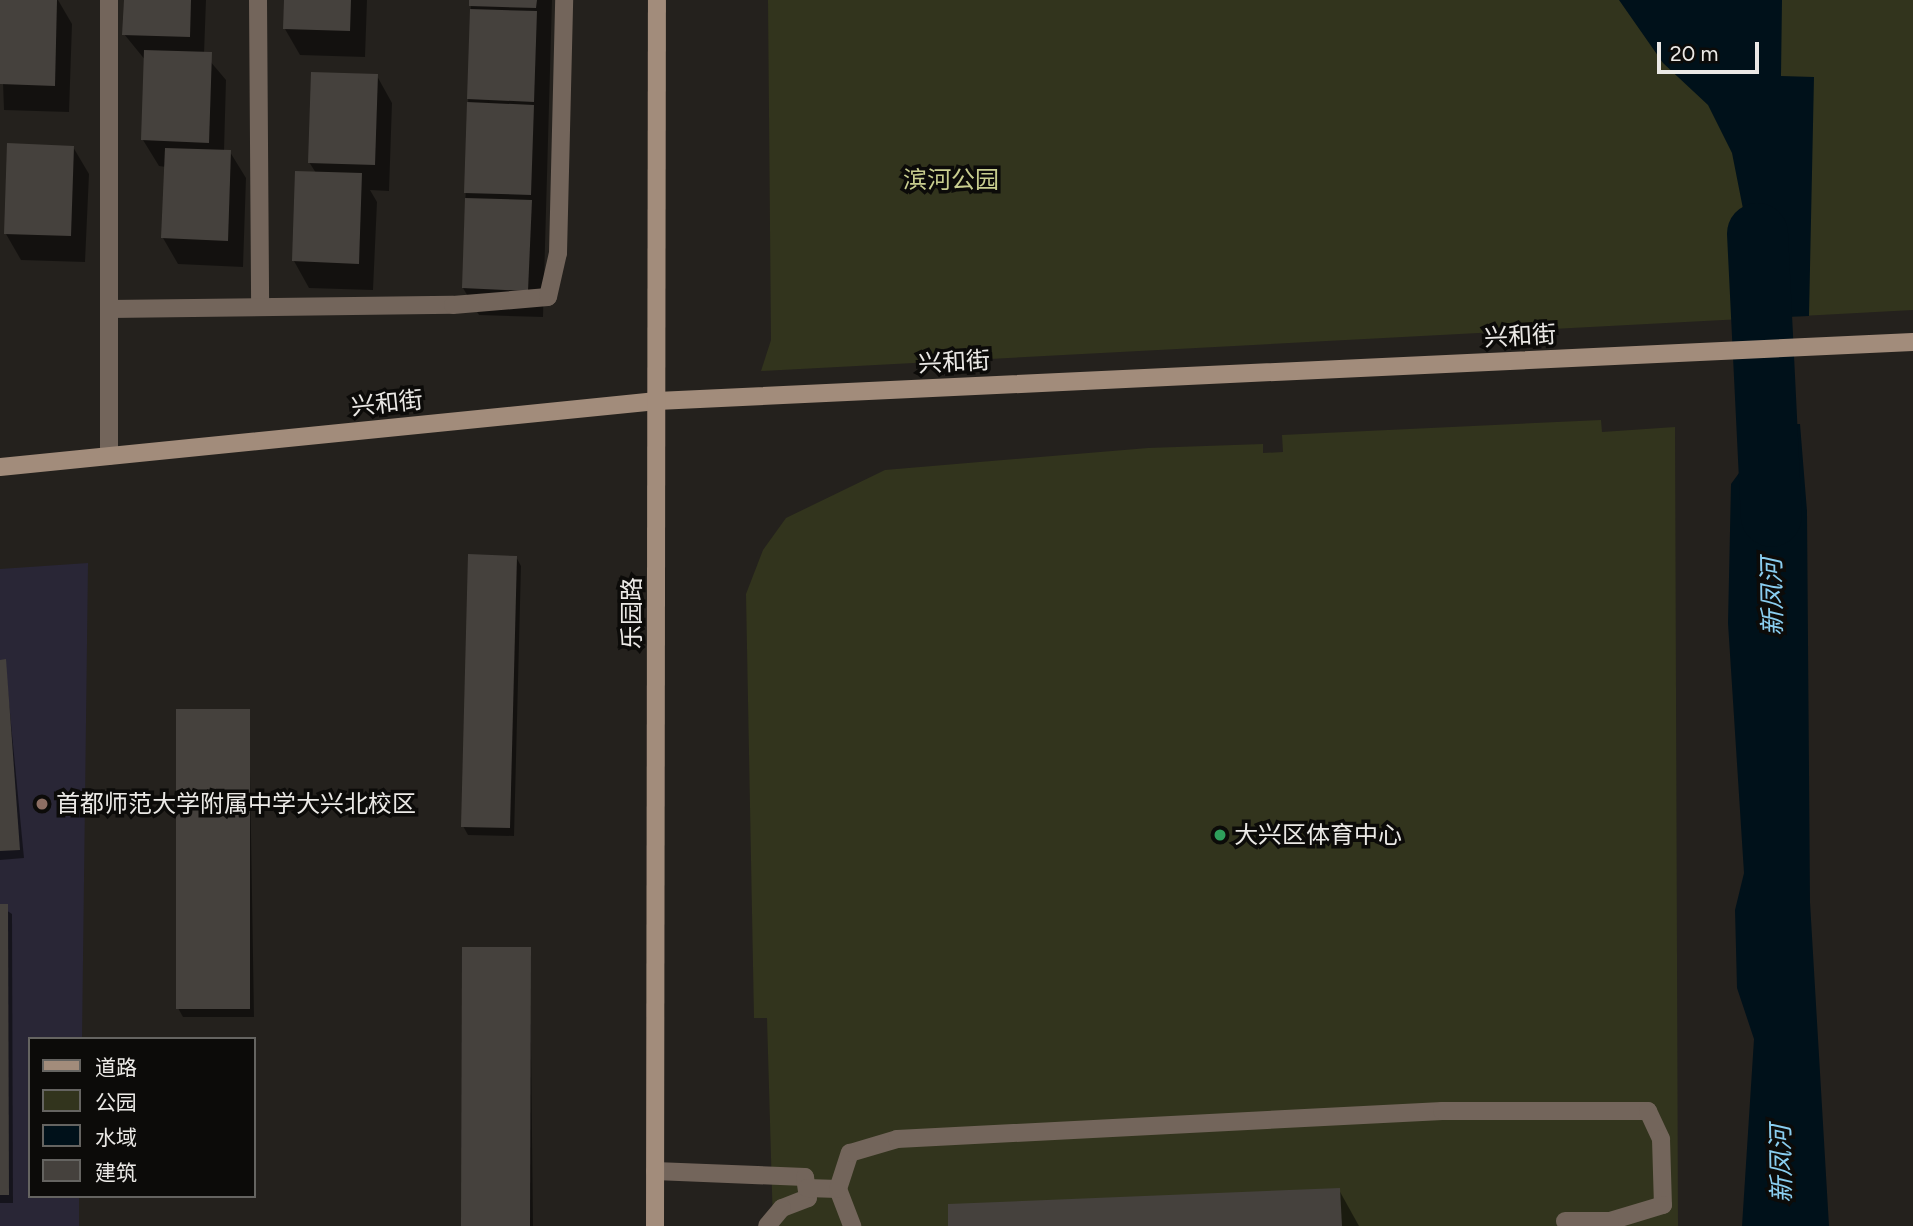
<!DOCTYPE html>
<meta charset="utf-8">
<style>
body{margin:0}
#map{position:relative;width:1913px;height:1226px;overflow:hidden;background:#24211d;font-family:Figtree,"Noto Sans SC",sans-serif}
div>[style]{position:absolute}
.education>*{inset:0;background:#292636}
.green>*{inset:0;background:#32341d}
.water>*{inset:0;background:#00111a}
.shadow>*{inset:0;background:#0007}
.river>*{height:61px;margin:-30.5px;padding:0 30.5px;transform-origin:30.5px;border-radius:30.5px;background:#00111a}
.building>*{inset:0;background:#45413d}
.lane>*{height:18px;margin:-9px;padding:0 9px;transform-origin:9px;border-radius:9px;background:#73655b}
.secondary>*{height:18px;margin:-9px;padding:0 9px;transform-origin:9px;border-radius:9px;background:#a28c7b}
.dots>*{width:19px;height:19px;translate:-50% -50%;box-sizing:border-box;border:4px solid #0c0b09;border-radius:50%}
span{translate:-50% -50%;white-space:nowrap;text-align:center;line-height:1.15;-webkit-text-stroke:7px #0c0b09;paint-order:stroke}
.park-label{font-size:24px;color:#c9ce8f}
.street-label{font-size:24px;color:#ebe9e6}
.poi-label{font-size:24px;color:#ebe9e6}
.left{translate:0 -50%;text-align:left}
.water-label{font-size:26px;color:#8acef0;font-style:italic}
.legend{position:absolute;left:28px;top:1037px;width:228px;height:161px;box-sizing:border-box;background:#0c0b09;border:2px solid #656461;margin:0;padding:9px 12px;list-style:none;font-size:21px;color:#ebe9e6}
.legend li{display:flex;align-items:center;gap:14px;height:35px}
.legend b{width:35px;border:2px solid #656461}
.scale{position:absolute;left:1657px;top:42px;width:102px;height:32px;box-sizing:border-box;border:4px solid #ebe9e6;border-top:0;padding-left:9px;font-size:21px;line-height:24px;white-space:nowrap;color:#ebe9e6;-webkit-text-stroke:5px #0c0b09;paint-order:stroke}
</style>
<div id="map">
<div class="education">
<i style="clip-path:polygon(88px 563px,82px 1039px,30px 1039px,30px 1196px,79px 1196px,79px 1226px,0 1226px,0 569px)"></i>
</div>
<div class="green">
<i style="clip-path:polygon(768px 0,1913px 0,1913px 310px,761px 371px,771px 340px)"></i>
<i style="clip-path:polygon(1601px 420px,1602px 432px,1675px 427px,1678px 1226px,773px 1226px,767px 1018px,754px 1018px,746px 594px,763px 550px,786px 518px,885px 470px,1148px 448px,1263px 444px,1263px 453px,1283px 452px,1282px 435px)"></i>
</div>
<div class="water">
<i style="clip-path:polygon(1619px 0,1782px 0,1781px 76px,1814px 77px,1809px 316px,1744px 319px,1745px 219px,1732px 153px,1708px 105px,1663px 63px)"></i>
<i style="clip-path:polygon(1800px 424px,1807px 511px,1810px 902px,1829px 1226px,1742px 1226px,1754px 1039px,1737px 988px,1735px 910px,1744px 873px,1728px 623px,1731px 484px,1774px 425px)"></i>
</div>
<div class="shadow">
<i style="clip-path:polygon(0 0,58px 0,72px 24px,69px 112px,4px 110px)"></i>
<i style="clip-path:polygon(125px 0,206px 0,204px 54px,226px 80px,224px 151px,230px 152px,246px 178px,243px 267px,178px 264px,163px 238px,166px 167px,159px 166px,143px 140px,146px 61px,124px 34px)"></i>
<i style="clip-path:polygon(286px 0,367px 0,365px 57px,300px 55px,285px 29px)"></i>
<i style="clip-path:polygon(471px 0,552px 0,543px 317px,479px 315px,463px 288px)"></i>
<i style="clip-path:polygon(377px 76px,392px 103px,389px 191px,370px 190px,377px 202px,373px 290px,309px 288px,294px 261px,316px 173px,309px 162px)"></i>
<i style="clip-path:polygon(73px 147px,89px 174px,85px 262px,21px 260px,6px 234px)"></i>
<i style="clip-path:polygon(516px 557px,521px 566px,514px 836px,468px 835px,463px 826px)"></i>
<i style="clip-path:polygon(5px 661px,24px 858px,0 860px,0 662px)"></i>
<i style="clip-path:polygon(249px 710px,254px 1017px,183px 1017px,178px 1008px)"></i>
<i style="clip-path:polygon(0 906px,12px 914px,13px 1203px,0 1203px)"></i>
<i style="clip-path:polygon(530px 949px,533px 1226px,463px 1226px)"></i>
<i style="clip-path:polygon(1339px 1190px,1359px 1226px,950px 1226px)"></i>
</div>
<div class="river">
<i style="left:1757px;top:233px;width:283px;rotate:87.2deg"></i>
</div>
<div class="building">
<i style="clip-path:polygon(0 0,57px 0,55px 86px,0 84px)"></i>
<i style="clip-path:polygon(124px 0,191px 0,190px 37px,122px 35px)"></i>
<i style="clip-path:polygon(284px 0,351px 0,350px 31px,283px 29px)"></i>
<i style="clip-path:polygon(469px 0,537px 0,536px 8px,469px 6px)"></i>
<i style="clip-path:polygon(470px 9px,537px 11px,534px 102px,467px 99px)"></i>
<i style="clip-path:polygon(144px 50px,212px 52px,209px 143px,141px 140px)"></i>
<i style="clip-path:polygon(311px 72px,378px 74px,375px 165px,308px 163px)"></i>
<i style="clip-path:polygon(467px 102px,534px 105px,531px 195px,464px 193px)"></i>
<i style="clip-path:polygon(7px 143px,74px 146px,71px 236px,4px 234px)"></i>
<i style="clip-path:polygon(165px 148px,231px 150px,228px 241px,161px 238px)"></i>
<i style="clip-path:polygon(295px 171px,362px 173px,359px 264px,292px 261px)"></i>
<i style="clip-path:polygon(465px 198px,532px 200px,528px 291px,462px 288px)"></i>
<i style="clip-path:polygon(468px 554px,517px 556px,510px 828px,461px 827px)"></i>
<i style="clip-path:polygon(6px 659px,20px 850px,0 851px,0 660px)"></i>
<i style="clip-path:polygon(176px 709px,250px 709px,250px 1009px,176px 1009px)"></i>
<i style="clip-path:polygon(0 904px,8px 904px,9px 1195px,0 1195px)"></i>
<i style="clip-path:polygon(462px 947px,531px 947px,530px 1226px,461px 1226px)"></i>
<i style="clip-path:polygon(1340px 1188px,1342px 1226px,948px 1226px,948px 1204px)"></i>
</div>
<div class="lane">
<i style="left:258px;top:0;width:307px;rotate:89.6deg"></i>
<i style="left:109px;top:309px;width:344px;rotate:-0.7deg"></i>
<i style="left:453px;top:305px;width:95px;rotate:-4.8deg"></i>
<i style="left:548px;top:297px;width:45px;rotate:-77.2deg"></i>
<i style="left:558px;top:253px;width:253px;rotate:-88.6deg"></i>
<i style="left:109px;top:456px;width:456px;rotate:-90deg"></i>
<i style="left:655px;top:1171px;width:150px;rotate:2.3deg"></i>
<i style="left:805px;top:1177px;width:21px;rotate:82deg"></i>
<i style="left:808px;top:1198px;width:28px;rotate:159deg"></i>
<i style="left:782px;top:1208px;width:23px;rotate:130deg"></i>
<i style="left:807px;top:1188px;width:31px;rotate:2deg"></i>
<i style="left:838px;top:1189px;width:40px;rotate:69deg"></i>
<i style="left:838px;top:1189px;width:38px;rotate:-72deg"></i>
<i style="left:850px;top:1153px;width:49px;rotate:-16.6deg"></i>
<i style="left:897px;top:1139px;width:546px;rotate:-2.94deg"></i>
<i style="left:1442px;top:1111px;width:206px"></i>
<i style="left:1648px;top:1111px;width:31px;rotate:65deg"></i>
<i style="left:1661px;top:1139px;width:66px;rotate:88.3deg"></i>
<i style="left:1663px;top:1205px;width:55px;rotate:163.2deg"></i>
<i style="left:1610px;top:1221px;width:45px;rotate:180deg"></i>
</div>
<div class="secondary">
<i style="left:0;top:467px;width:660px;rotate:-5.74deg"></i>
<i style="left:657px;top:401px;width:1257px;rotate:-2.69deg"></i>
<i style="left:655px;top:1226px;width:1226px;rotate:-89.91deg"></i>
</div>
<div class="dots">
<i style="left:42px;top:804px;background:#8d6e63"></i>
<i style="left:1220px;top:835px;background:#2e9e5b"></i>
</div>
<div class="park-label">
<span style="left:951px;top:180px">滨河公园</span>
</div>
<div class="street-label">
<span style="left:1520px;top:336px;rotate:-3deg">兴和街</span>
<span style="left:954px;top:362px;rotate:-3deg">兴和街</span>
<span style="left:387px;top:403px;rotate:-6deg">兴和街</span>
<span style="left:632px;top:613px;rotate:-90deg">乐园路</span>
</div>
<div class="poi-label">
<span class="left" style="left:56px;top:804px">首都师范大学附属中学大兴北校区</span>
<span class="left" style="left:1234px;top:835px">大兴区体育中心</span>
</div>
<div class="water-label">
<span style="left:1773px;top:597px;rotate:-91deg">新凤河</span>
<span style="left:1782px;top:1164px;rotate:-91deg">新凤河</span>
</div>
<ul class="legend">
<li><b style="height:9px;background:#a28c7b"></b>道路</li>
<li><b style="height:19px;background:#32341d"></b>公园</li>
<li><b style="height:19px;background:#00111a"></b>水域</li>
<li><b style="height:19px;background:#45413d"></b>建筑</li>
</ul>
<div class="scale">20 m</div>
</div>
